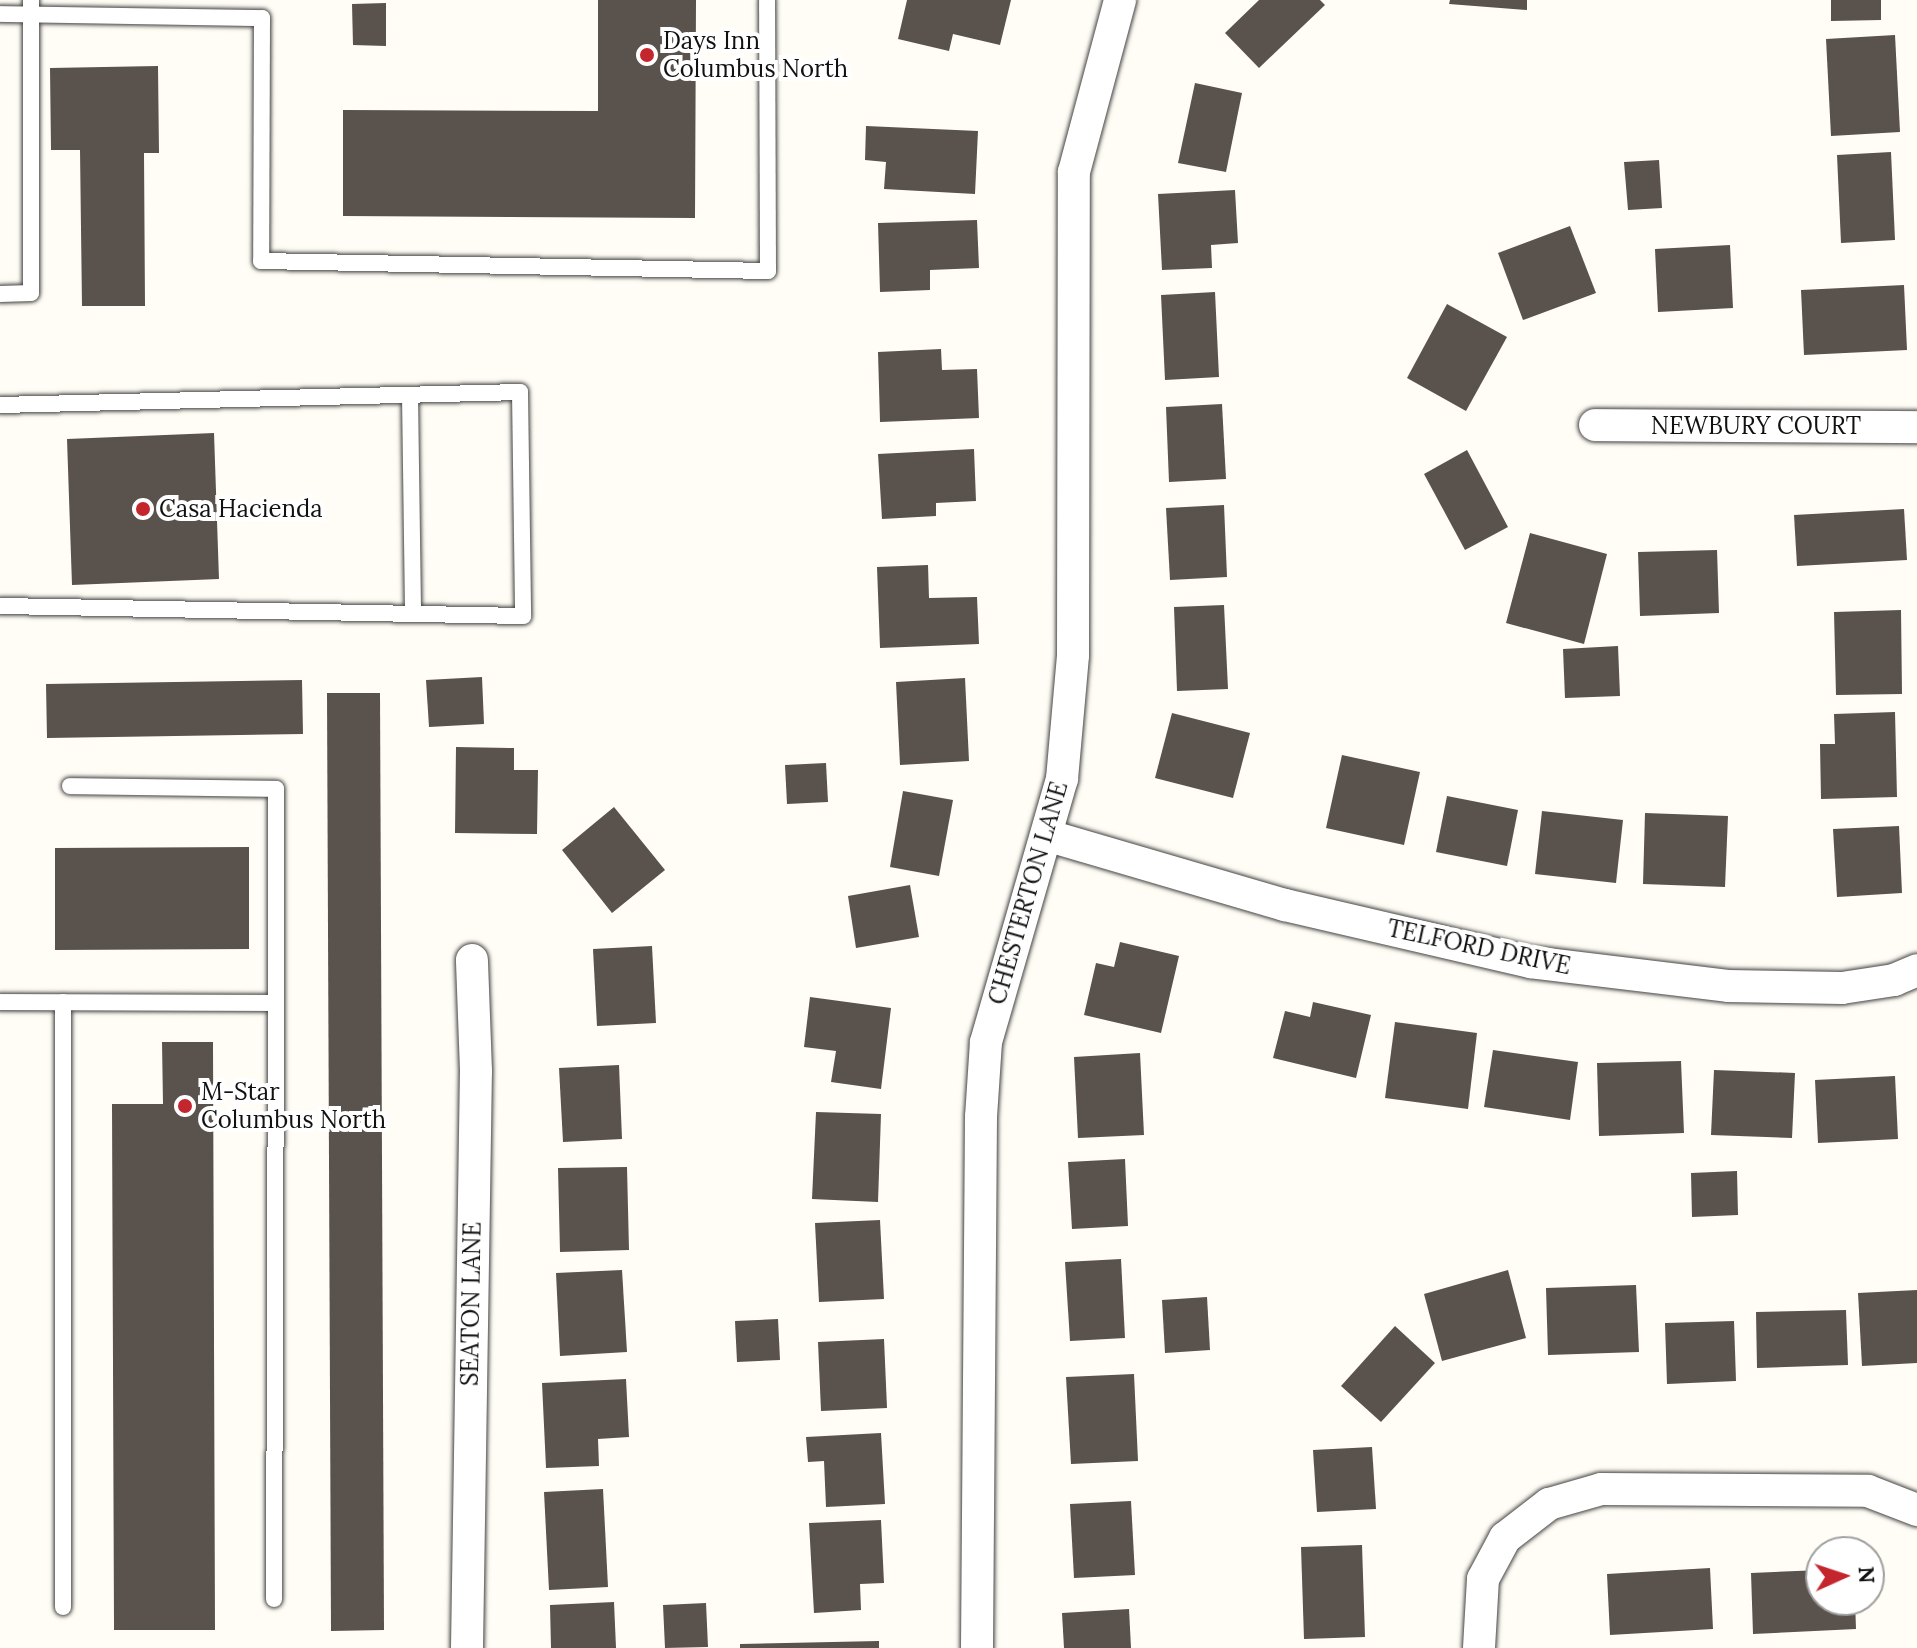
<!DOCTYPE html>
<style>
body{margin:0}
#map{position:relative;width:1917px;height:1648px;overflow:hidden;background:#fffdf5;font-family:Lora,serif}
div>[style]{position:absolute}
.building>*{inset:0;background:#5a524d}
.roads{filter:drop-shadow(0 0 2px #444) drop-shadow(0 0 2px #444)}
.lane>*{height:16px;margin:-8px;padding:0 8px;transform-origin:8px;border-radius:8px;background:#fff}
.street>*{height:32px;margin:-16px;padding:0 16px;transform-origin:16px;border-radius:16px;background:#fff}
.dots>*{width:22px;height:22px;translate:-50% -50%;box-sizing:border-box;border:4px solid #fff;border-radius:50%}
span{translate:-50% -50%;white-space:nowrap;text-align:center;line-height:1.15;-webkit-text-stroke:8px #fff;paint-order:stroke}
.poi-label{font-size:24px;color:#111}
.left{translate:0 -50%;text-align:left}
.street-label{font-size:24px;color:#111}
.north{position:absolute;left:1805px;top:1536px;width:80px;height:80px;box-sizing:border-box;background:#fff;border:2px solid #a0a0a0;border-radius:50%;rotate:87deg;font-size:22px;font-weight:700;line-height:32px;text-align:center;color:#111}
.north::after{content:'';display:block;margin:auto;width:28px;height:36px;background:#c4262e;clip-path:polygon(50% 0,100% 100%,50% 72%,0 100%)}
</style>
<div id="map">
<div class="building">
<i style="clip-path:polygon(598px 0,696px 0,695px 218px,343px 216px,343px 110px,598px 111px)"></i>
<i style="clip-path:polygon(907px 0,1011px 0,1000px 45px,953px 34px,949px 51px,898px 39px)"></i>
<i style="clip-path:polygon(1259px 0,1320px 0,1325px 5px,1259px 68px,1225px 33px)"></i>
<i style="clip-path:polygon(1450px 0,1527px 0,1527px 10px,1449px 4px)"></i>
<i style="clip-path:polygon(1831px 0,1881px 0,1881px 20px,1831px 21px)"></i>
<i style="clip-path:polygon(386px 3px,386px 46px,353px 45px,352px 4px)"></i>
<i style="clip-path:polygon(1895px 35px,1900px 132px,1831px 136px,1826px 39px)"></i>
<i style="clip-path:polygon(158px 66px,159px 153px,144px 153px,145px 306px,82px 306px,80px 150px,51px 150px,50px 68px)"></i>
<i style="clip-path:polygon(1195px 83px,1242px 93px,1226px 172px,1178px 163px)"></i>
<i style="clip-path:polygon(866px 126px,978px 131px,975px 194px,884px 189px,886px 162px,865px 160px)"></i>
<i style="clip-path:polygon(1891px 152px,1895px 240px,1841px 243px,1837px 155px)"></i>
<i style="clip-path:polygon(1659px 160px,1662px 208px,1628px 210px,1624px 162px)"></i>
<i style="clip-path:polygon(1235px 190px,1238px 243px,1211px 245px,1212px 268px,1162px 270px,1158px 194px)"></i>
<i style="clip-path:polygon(977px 220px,979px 268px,930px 270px,930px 290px,880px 292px,878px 223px)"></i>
<i style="clip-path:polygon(1570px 226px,1596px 293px,1523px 320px,1498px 253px)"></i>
<i style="clip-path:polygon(1730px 245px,1733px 308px,1658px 312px,1655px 249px)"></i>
<i style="clip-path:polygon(1904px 285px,1907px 350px,1804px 355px,1801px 290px)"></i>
<i style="clip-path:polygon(1215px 292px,1219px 377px,1165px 380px,1161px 295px)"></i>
<i style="clip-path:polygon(1447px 304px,1507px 337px,1466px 411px,1407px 378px)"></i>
<i style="clip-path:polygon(941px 349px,942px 370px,977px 369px,979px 418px,880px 422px,878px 352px)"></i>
<i style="clip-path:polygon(1222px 404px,1226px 479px,1169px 482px,1166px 407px)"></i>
<i style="clip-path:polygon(214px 433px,219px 579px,72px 585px,67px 439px)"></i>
<i style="clip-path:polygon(974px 449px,976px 501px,936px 503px,936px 516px,882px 519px,878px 454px)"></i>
<i style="clip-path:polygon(1467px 450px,1508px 527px,1465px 550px,1424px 474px)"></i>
<i style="clip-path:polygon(1224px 505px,1227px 577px,1170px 580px,1166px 508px)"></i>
<i style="clip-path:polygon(1904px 509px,1907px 560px,1797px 566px,1794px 515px)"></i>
<i style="clip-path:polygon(1530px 533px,1607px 554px,1584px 644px,1506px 623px)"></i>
<i style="clip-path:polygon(1717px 550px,1719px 613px,1640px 616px,1638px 552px)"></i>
<i style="clip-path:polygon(928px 565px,929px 598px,977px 597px,979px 644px,880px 648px,877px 567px)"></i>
<i style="clip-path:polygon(1224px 605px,1228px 689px,1177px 691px,1174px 607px)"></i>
<i style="clip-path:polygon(1901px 610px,1902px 694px,1836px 695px,1834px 612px)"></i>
<i style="clip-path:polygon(1618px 646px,1620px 696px,1565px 698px,1563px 649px)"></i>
<i style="clip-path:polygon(482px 677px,484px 724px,429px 727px,426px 680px)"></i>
<i style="clip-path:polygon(965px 678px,969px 761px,900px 765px,896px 682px)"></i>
<i style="clip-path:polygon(302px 680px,303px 734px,47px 738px,46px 684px)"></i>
<i style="clip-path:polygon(327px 693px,380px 693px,384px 1630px,331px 1631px)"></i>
<i style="clip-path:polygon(1895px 712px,1897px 797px,1821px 799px,1820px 744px,1835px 744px,1834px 714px)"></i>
<i style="clip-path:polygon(1172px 713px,1250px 733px,1233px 798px,1155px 778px)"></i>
<i style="clip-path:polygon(456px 747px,514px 748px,514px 770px,538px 770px,537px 834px,455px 833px)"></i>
<i style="clip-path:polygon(1342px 755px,1420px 772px,1404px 845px,1326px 828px)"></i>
<i style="clip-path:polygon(826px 763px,828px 802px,787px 804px,785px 765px)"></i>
<i style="clip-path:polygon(903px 791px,953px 800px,939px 876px,890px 867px)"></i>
<i style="clip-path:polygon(1447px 796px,1518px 810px,1507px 866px,1436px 852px)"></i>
<i style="clip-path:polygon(614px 807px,665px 870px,612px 913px,562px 850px)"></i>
<i style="clip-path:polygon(1542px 811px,1623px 820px,1616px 883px,1535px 874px)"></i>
<i style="clip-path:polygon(1645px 813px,1728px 816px,1725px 887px,1643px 884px)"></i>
<i style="clip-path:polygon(1899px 826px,1902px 893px,1837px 897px,1833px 829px)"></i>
<i style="clip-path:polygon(249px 847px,249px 949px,55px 950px,55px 848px)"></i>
<i style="clip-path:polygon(910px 885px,919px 937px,856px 948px,848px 896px)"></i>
<i style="clip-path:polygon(1120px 942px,1179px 956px,1161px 1033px,1084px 1015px,1096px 963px,1114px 967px)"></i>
<i style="clip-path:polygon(652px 946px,656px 1023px,597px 1026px,593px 949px)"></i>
<i style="clip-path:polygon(810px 997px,891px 1008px,881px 1089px,831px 1082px,836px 1051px,804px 1047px)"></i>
<i style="clip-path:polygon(1313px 1002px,1371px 1015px,1356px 1078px,1273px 1058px,1285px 1011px,1310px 1017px)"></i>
<i style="clip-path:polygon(1395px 1022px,1477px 1033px,1468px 1109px,1385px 1098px)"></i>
<i style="clip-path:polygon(162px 1042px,213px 1042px,215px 1630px,114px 1630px,112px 1104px,163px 1104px)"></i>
<i style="clip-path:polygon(1493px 1050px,1578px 1062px,1570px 1120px,1484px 1107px)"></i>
<i style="clip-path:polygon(1140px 1053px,1144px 1135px,1078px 1138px,1074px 1057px)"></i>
<i style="clip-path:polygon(1681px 1061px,1684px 1133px,1599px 1136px,1597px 1063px)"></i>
<i style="clip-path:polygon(619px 1065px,622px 1139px,563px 1142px,559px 1068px)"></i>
<i style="clip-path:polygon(1714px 1070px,1795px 1073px,1792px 1138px,1711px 1135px)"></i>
<i style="clip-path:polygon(1895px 1076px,1898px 1139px,1818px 1143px,1815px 1080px)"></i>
<i style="clip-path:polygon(816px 1112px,881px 1114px,878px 1202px,812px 1199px)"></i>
<i style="clip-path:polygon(1125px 1159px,1128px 1226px,1072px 1229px,1068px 1162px)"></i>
<i style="clip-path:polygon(627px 1167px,629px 1250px,560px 1252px,558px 1168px)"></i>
<i style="clip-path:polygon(1737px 1171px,1738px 1215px,1692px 1217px,1691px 1173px)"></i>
<i style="clip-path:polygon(880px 1220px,884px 1299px,819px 1302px,815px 1223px)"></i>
<i style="clip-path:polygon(1121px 1259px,1125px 1338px,1070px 1341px,1065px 1262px)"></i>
<i style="clip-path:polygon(622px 1270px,627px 1352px,560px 1356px,556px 1273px)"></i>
<i style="clip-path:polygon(1508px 1270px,1526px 1338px,1442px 1361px,1424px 1294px)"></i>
<i style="clip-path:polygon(1636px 1285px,1639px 1352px,1548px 1355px,1546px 1288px)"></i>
<i style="clip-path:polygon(1917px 1290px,1917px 1363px,1862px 1366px,1858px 1293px)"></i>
<i style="clip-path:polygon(1207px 1297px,1210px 1350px,1165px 1353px,1162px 1300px)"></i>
<i style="clip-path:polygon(1846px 1310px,1848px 1365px,1757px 1368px,1756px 1312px)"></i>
<i style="clip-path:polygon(778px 1319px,780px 1360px,737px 1362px,735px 1321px)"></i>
<i style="clip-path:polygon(1734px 1321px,1736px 1381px,1667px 1384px,1665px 1323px)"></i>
<i style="clip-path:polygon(1395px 1326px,1435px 1363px,1381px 1422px,1341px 1386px)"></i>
<i style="clip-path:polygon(884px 1339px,887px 1408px,821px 1411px,818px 1342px)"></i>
<i style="clip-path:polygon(1134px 1374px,1138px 1461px,1071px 1464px,1066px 1377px)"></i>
<i style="clip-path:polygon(626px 1379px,629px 1437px,598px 1439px,599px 1466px,546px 1468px,542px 1383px)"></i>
<i style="clip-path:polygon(881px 1433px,885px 1504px,826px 1507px,824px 1461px,808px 1462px,806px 1437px)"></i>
<i style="clip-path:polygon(1372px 1447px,1376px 1509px,1317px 1512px,1313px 1450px)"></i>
<i style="clip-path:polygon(603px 1489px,608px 1587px,549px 1590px,544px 1492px)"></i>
<i style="clip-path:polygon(1131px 1501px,1135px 1575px,1074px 1578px,1070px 1504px)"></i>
<i style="clip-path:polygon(881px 1520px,884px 1583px,860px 1584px,861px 1610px,814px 1613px,809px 1523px)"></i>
<i style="clip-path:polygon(1362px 1545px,1365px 1637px,1304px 1639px,1301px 1547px)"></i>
<i style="clip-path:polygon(1710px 1568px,1713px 1629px,1610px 1635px,1607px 1574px)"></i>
<i style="clip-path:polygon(1821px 1570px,1821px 1600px,1855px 1600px,1856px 1629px,1753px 1634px,1751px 1573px)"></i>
<i style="clip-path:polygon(614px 1602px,616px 1648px,551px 1648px,550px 1605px)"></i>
<i style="clip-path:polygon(706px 1603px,708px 1647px,665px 1648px,663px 1605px)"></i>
<i style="clip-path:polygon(1129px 1609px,1131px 1648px,1064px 1648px,1062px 1613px)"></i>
<i style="clip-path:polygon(879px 1641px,879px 1648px,740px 1648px,740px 1644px)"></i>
</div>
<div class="roads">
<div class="lane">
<i style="left:0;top:14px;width:262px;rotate:0.9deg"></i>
<i style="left:262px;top:18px;width:243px;rotate:90.2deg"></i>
<i style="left:261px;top:261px;width:507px;rotate:1.13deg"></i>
<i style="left:768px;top:271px;width:271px;rotate:-90.2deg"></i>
<i style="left:0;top:294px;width:31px;rotate:-2deg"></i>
<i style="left:31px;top:293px;width:293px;rotate:-90deg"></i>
<i style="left:410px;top:395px;width:217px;rotate:89.2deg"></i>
<i style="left:0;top:405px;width:520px;rotate:-1.43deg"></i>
<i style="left:520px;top:392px;width:224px;rotate:89.2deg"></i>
<i style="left:523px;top:616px;width:523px;rotate:-178.9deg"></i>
<i style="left:70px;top:786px;width:206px;rotate:0.8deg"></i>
<i style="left:276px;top:789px;width:214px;rotate:90deg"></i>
<i style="left:0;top:1002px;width:276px;rotate:0.2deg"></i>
<i style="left:276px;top:1003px;width:596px;rotate:90.19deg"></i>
<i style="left:63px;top:1002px;width:605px;rotate:90deg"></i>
</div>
<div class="street">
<i style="left:1595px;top:425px;width:322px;rotate:0.4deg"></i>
<i style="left:1049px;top:836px;width:246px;rotate:16.3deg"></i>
<i style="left:1285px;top:905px;width:252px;rotate:13.1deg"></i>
<i style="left:1530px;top:962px;width:199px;rotate:6.9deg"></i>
<i style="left:1728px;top:986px;width:114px;rotate:1deg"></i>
<i style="left:1842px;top:988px;width:53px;rotate:-8.7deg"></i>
<i style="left:1894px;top:980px;width:25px;rotate:-23deg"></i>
<i style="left:467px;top:1648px;width:577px;rotate:-89.11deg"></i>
<i style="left:476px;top:1071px;width:111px;rotate:-92.1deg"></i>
<i style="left:977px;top:1648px;width:531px;rotate:-89.57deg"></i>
<i style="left:981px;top:1117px;width:75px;rotate:-86.2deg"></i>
<i style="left:986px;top:1042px;width:274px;rotate:-73.9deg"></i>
<i style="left:1062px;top:779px;width:124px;rotate:-84.9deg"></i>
<i style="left:1073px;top:655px;width:483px;rotate:-89.9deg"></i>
<i style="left:1074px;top:172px;width:178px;rotate:-75deg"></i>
<i style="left:1479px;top:1648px;width:69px;rotate:-86.7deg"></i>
<i style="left:1483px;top:1579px;width:47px;rotate:-61.8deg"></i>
<i style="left:1505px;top:1538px;width:56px;rotate:-37.7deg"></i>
<i style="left:1549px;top:1504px;width:54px;rotate:-16.1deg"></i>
<i style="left:1601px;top:1489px;width:267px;rotate:0.4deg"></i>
<i style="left:1868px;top:1491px;width:53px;rotate:21.2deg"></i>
</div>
</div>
<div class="dots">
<i style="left:647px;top:55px;background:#c4262e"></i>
<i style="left:143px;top:509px;background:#c4262e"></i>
<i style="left:185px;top:1106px;background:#c4262e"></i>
</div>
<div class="poi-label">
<span class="left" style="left:663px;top:55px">Days Inn<br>Columbus North</span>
<span class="left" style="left:159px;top:509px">Casa Hacienda</span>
<span class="left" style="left:201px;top:1106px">M-Star<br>Columbus North</span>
</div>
<div class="street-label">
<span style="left:1756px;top:426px">NEWBURY COURT</span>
<span style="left:1028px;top:893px;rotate:-74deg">CHESTERTON LANE</span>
<span style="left:1479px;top:947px;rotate:12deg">TELFORD DRIVE</span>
<span style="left:471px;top:1304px;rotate:-89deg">SEATON LANE</span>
</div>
<div class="north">N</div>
</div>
